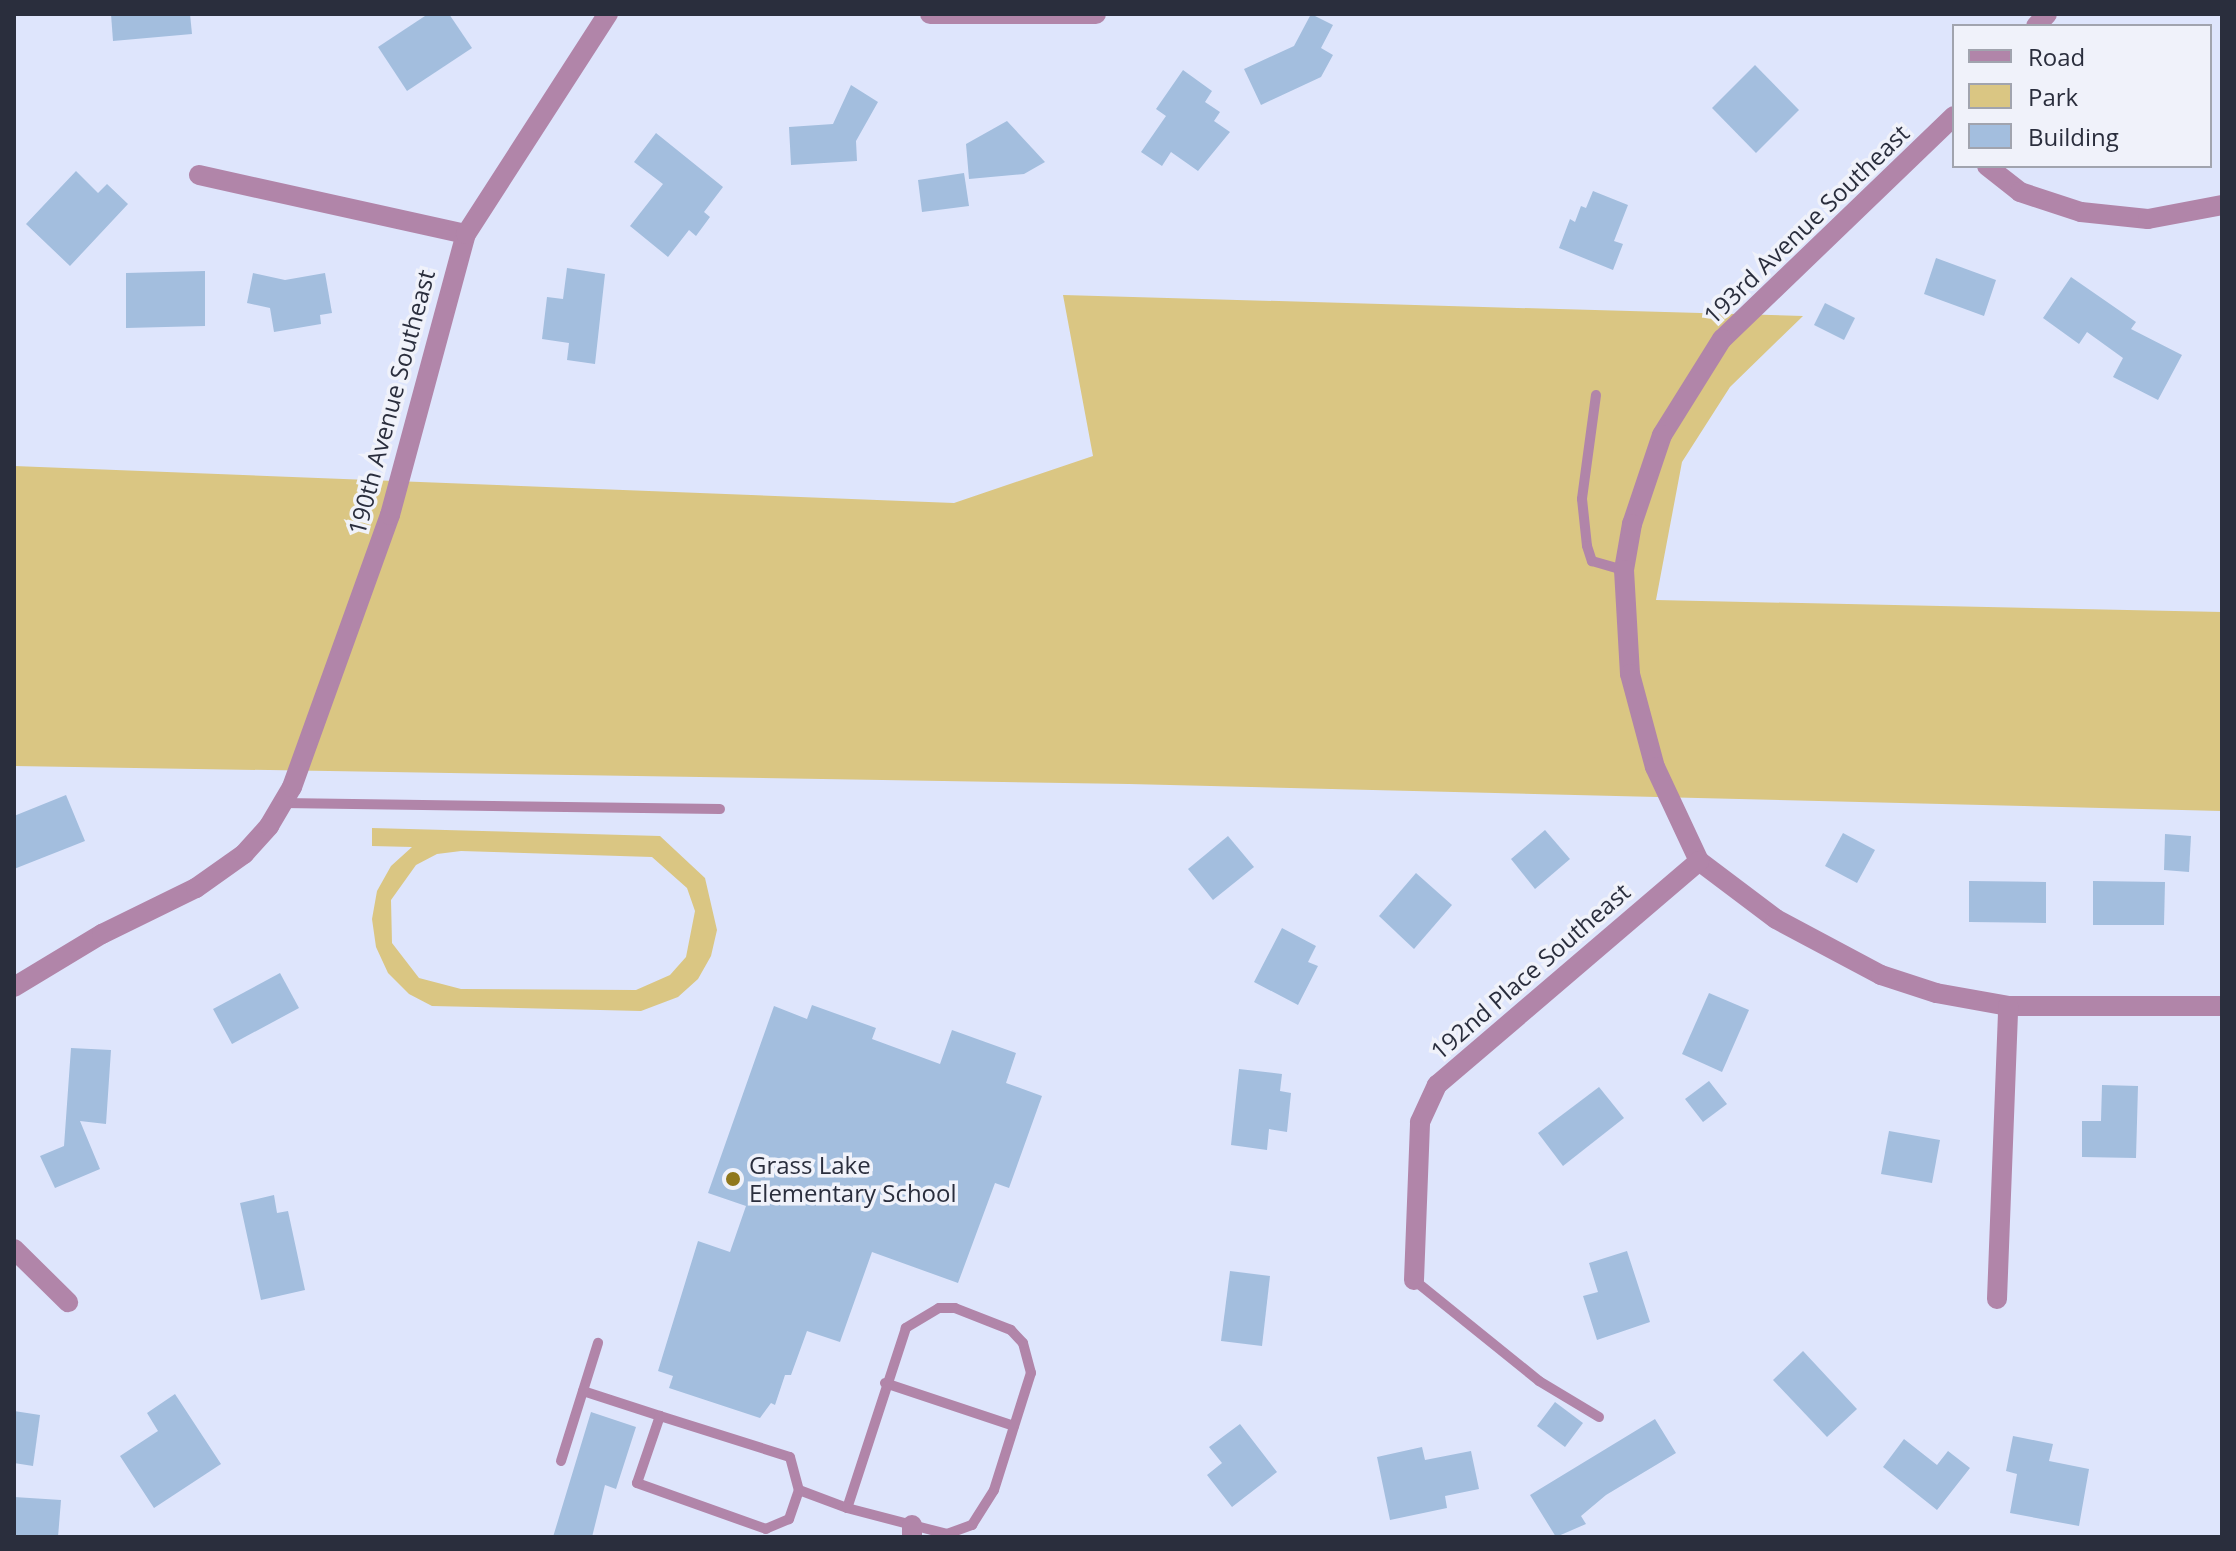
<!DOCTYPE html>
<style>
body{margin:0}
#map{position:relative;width:2236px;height:1551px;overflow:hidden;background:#dee5fc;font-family:"Open Sans",sans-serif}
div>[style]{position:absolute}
.green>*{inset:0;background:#dac683}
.building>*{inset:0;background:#a3bede}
.service>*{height:10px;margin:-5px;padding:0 5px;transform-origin:5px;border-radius:5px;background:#b185a9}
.minor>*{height:20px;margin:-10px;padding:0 10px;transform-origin:10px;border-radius:10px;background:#b185a9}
.dots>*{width:22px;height:22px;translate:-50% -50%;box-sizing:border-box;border:4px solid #f0f2fa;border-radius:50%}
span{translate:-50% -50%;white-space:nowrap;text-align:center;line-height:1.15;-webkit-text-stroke:7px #f0f2fa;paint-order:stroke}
.street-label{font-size:24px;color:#2a2e3d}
.poi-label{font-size:24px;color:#2a2e3d}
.left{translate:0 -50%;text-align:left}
.frame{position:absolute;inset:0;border:16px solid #2a2e3d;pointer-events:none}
.legend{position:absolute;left:1952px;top:24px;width:260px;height:144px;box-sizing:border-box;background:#f0f2fa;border:2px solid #a1a4ae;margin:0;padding:10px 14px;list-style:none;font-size:24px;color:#2a2e3d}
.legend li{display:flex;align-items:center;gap:16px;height:40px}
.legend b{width:40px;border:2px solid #a1a4ae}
</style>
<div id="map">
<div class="green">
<i style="clip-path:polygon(1063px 295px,1803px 316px,1730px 387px,1682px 462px,1656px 600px,2222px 612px,2222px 811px,1129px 784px,14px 766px,14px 466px,954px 503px,1093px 456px)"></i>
<i style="clip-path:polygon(evenodd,372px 828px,660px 836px,705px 878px,717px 930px,711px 956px,698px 979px,678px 997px,641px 1011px,432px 1006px,409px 994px,388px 973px,376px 947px,372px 919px,377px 891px,391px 866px,412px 847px,372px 846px,372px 828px,461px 851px,652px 857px,687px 888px,695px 911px,686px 957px,670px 975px,636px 990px,461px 989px,419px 978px,392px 943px,391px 900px,416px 865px,437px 854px,461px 851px)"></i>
</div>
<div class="building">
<i style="clip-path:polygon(111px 14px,190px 14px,192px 34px,113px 41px)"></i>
<i style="clip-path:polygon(428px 14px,449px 14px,472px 48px,407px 91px,378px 47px)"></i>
<i style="clip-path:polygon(1311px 14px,1333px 25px,1321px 48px,1333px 55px,1321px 77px,1261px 105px,1244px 69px,1294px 46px)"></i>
<i style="clip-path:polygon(1755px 65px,1799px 110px,1756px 153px,1712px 108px)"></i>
<i style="clip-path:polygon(1183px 70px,1212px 91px,1205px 102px,1220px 112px,1214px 121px,1230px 132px,1198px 171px,1171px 152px,1162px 166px,1141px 152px,1166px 116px,1156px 109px)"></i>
<i style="clip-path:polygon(851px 85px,878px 102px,856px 141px,857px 161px,791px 165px,789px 127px,833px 124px)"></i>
<i style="clip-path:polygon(1007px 121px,1045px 162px,1024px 174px,969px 179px,966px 144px)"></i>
<i style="clip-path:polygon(656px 133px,723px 187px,704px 212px,710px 217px,696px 236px,689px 230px,668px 257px,630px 226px,663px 184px,634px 162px)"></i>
<i style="clip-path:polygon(76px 171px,98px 193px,107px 184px,128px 204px,70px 266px,26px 224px)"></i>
<i style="clip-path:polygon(964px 173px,969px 206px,922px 212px,918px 180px)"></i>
<i style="clip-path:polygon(1593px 191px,1628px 205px,1614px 241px,1623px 244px,1613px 270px,1559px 248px,1570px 219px,1575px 222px,1581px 206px,1586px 208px)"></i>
<i style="clip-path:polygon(1936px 258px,1996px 280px,1984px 316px,1924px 294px)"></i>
<i style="clip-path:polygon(567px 268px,605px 274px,595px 364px,567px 360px,569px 343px,542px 339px,547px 297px,563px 299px)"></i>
<i style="clip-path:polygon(205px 271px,205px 326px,126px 328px,126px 273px)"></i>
<i style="clip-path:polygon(253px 273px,285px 280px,325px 273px,332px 313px,320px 315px,321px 324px,274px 332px,270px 308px,247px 303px)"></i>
<i style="clip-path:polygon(2071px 277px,2136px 322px,2131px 329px,2182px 355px,2158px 400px,2113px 377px,2123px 358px,2087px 332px,2079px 344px,2043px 318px)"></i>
<i style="clip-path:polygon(1825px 303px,1855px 318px,1844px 340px,1814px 325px)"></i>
<i style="clip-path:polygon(66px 795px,85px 841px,14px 869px,14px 816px)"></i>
<i style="clip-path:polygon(1545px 830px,1570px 859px,1535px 889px,1511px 859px)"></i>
<i style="clip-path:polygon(1843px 833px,1875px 850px,1857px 883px,1825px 866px)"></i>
<i style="clip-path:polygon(2165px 834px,2191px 836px,2189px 872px,2164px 870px)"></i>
<i style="clip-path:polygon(1228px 836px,1254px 867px,1213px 900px,1188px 869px)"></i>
<i style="clip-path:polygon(1416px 873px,1452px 905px,1414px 949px,1379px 916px)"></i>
<i style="clip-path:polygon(1969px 881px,2046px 882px,2046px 923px,1969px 922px)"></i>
<i style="clip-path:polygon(2093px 881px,2165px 882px,2164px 925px,2093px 925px)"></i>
<i style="clip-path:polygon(1282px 928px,1316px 946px,1308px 962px,1318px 966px,1298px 1005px,1254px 982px)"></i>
<i style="clip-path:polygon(280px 973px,299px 1008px,232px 1044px,213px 1009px)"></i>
<i style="clip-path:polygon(1709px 993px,1749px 1010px,1722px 1072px,1682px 1054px)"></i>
<i style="clip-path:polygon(812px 1005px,876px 1028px,872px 1039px,940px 1064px,952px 1030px,1016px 1053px,1006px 1083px,1042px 1096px,1009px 1188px,995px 1183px,958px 1283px,872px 1252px,840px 1342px,807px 1331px,791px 1375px,785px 1375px,775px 1405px,771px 1403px,760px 1418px,669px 1388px,673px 1376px,658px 1371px,698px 1241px,730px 1252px,746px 1206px,708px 1193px,774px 1006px,807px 1019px)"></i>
<i style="clip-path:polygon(71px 1048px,111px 1050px,106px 1124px,80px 1121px,100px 1169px,55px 1188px,40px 1156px,64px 1146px)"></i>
<i style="clip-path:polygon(1239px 1069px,1282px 1074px,1280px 1091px,1291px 1093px,1287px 1132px,1269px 1129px,1267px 1150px,1231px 1145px)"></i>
<i style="clip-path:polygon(1709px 1081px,1727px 1104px,1703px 1122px,1685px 1099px)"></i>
<i style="clip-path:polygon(2102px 1085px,2138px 1086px,2136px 1158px,2082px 1157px,2082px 1121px,2101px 1121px)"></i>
<i style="clip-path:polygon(1599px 1087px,1624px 1118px,1563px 1166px,1538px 1133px)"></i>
<i style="clip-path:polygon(1889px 1131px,1940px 1140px,1932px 1183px,1881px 1174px)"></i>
<i style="clip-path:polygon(274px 1195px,277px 1213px,288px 1211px,305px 1290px,261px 1300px,240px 1203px)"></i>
<i style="clip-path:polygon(1627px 1251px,1650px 1322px,1597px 1340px,1583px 1296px,1598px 1292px,1589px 1263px)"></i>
<i style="clip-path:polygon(1230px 1271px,1270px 1276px,1262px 1346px,1221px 1341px)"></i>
<i style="clip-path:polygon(1803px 1351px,1857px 1409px,1827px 1437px,1773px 1380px)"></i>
<i style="clip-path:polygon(175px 1394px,221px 1464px,154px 1508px,120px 1456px,158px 1431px,147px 1413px)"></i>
<i style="clip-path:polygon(1555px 1402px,1583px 1423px,1565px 1447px,1537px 1426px)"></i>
<i style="clip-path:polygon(14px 1411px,40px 1415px,33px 1466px,14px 1463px)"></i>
<i style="clip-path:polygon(591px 1412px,636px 1427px,616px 1489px,605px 1485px,592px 1537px,553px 1537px)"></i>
<i style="clip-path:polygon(1655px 1419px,1676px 1453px,1606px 1495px,1581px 1516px,1586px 1524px,1556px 1537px,1530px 1495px)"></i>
<i style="clip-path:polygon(1240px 1424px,1277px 1472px,1232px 1507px,1207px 1475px,1222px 1463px,1209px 1447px)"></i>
<i style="clip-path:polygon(2013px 1436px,2053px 1444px,2049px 1461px,2089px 1469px,2079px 1526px,2010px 1513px,2017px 1474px,2006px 1471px)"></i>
<i style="clip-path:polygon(1904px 1439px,1937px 1465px,1948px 1451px,1970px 1468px,1937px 1510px,1883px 1467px)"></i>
<i style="clip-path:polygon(1422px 1447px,1425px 1460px,1471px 1451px,1479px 1489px,1445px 1496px,1447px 1508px,1390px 1520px,1377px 1457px)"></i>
<i style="clip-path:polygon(14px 1497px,61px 1500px,58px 1537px,14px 1537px)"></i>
</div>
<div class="service">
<i style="left:1596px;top:395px;width:105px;rotate:97.7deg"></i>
<i style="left:1582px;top:499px;width:47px;rotate:83.9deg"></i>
<i style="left:1587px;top:546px;width:16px;rotate:72deg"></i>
<i style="left:1592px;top:561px;width:33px;rotate:16deg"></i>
<i style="left:283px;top:803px;width:437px;rotate:0.8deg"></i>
<i style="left:1414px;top:1280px;width:161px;rotate:38.9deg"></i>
<i style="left:1539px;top:1381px;width:70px;rotate:31deg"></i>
<i style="left:885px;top:1383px;width:136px;rotate:18.4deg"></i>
<i style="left:583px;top:1391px;width:81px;rotate:18deg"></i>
<i style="left:660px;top:1416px;width:136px;rotate:17.5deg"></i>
<i style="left:790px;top:1457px;width:34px;rotate:75deg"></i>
<i style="left:799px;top:1490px;width:31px;rotate:109deg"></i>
<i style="left:789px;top:1519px;width:25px;rotate:157deg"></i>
<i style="left:766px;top:1529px;width:137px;rotate:-160.4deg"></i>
<i style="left:637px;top:1483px;width:71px;rotate:-71.1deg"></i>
<i style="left:561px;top:1461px;width:124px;rotate:-72.6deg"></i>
<i style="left:799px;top:1490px;width:51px;rotate:20.6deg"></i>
<i style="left:847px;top:1508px;width:103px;rotate:14.6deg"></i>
<i style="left:947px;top:1534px;width:27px;rotate:-20deg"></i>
<i style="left:972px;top:1525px;width:41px;rotate:-57.8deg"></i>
<i style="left:994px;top:1490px;width:123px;rotate:-72.5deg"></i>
<i style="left:1031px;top:1373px;width:31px;rotate:-105deg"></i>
<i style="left:1023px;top:1343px;width:18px;rotate:-133deg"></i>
<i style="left:1011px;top:1330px;width:60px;rotate:-158.6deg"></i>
<i style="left:955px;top:1308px;width:16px;rotate:180deg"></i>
<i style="left:939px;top:1308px;width:39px;rotate:149deg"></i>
<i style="left:906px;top:1328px;width:189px;rotate:108.1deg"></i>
</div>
<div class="minor">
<i style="left:930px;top:14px;width:166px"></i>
<i style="left:2036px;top:26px;width:16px;rotate:-47deg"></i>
<i style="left:1954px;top:116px;width:322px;rotate:136.1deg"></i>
<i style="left:1722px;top:339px;width:113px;rotate:122deg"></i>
<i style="left:1662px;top:435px;width:94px;rotate:108.6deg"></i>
<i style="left:1632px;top:524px;width:47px;rotate:99.9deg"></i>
<i style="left:1624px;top:570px;width:104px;rotate:86.7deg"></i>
<i style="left:1630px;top:674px;width:96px;rotate:75deg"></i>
<i style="left:1655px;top:767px;width:104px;rotate:64.9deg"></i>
<i style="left:1699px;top:861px;width:96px;rotate:37deg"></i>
<i style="left:1776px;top:919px;width:119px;rotate:28.1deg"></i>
<i style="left:1881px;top:975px;width:58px;rotate:18.1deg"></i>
<i style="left:1936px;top:993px;width:73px;rotate:10.2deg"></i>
<i style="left:2008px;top:1006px;width:214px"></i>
<i style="left:1987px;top:166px;width:42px;rotate:38.2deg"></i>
<i style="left:2020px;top:192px;width:64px;rotate:18.2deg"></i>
<i style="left:2081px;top:212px;width:67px;rotate:6deg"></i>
<i style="left:2148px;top:219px;width:75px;rotate:-10.7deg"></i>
<i style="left:199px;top:175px;width:273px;rotate:12.5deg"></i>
<i style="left:14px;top:987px;width:103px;rotate:-31.1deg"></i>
<i style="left:102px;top:934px;width:105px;rotate:-26.1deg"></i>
<i style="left:196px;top:888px;width:59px;rotate:-35.3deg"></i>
<i style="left:244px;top:854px;width:38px;rotate:-48deg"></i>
<i style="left:269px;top:826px;width:45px;rotate:-59.5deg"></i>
<i style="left:292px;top:787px;width:289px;rotate:-70.2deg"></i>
<i style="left:390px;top:515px;width:291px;rotate:-74.9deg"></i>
<i style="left:466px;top:234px;width:262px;rotate:-57.2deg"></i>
<i style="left:14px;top:1249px;width:76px;rotate:44.5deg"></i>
<i style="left:1414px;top:1280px;width:158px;rotate:-87.8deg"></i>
<i style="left:1420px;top:1122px;width:41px;rotate:-65.3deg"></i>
<i style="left:1437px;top:1085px;width:345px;rotate:-40.5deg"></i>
<i style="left:1997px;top:1299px;width:293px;rotate:-87.8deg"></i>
<i style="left:912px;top:1537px;width:12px;rotate:-90deg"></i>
</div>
<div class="dots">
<i style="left:733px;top:1179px;background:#8f771c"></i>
</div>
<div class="street-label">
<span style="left:1806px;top:224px;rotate:-44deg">193rd Avenue Southeast</span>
<span style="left:391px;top:402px;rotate:-75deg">190th Avenue Southeast</span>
<span style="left:1530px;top:971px;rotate:-41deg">192nd Place Southeast</span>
</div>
<div class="poi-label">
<span class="left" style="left:749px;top:1179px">Grass Lake<br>Elementary School</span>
</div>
<div class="frame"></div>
<ul class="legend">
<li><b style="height:10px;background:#b185a9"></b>Road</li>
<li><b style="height:22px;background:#dac683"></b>Park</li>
<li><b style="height:22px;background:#a3bede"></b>Building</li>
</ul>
</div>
